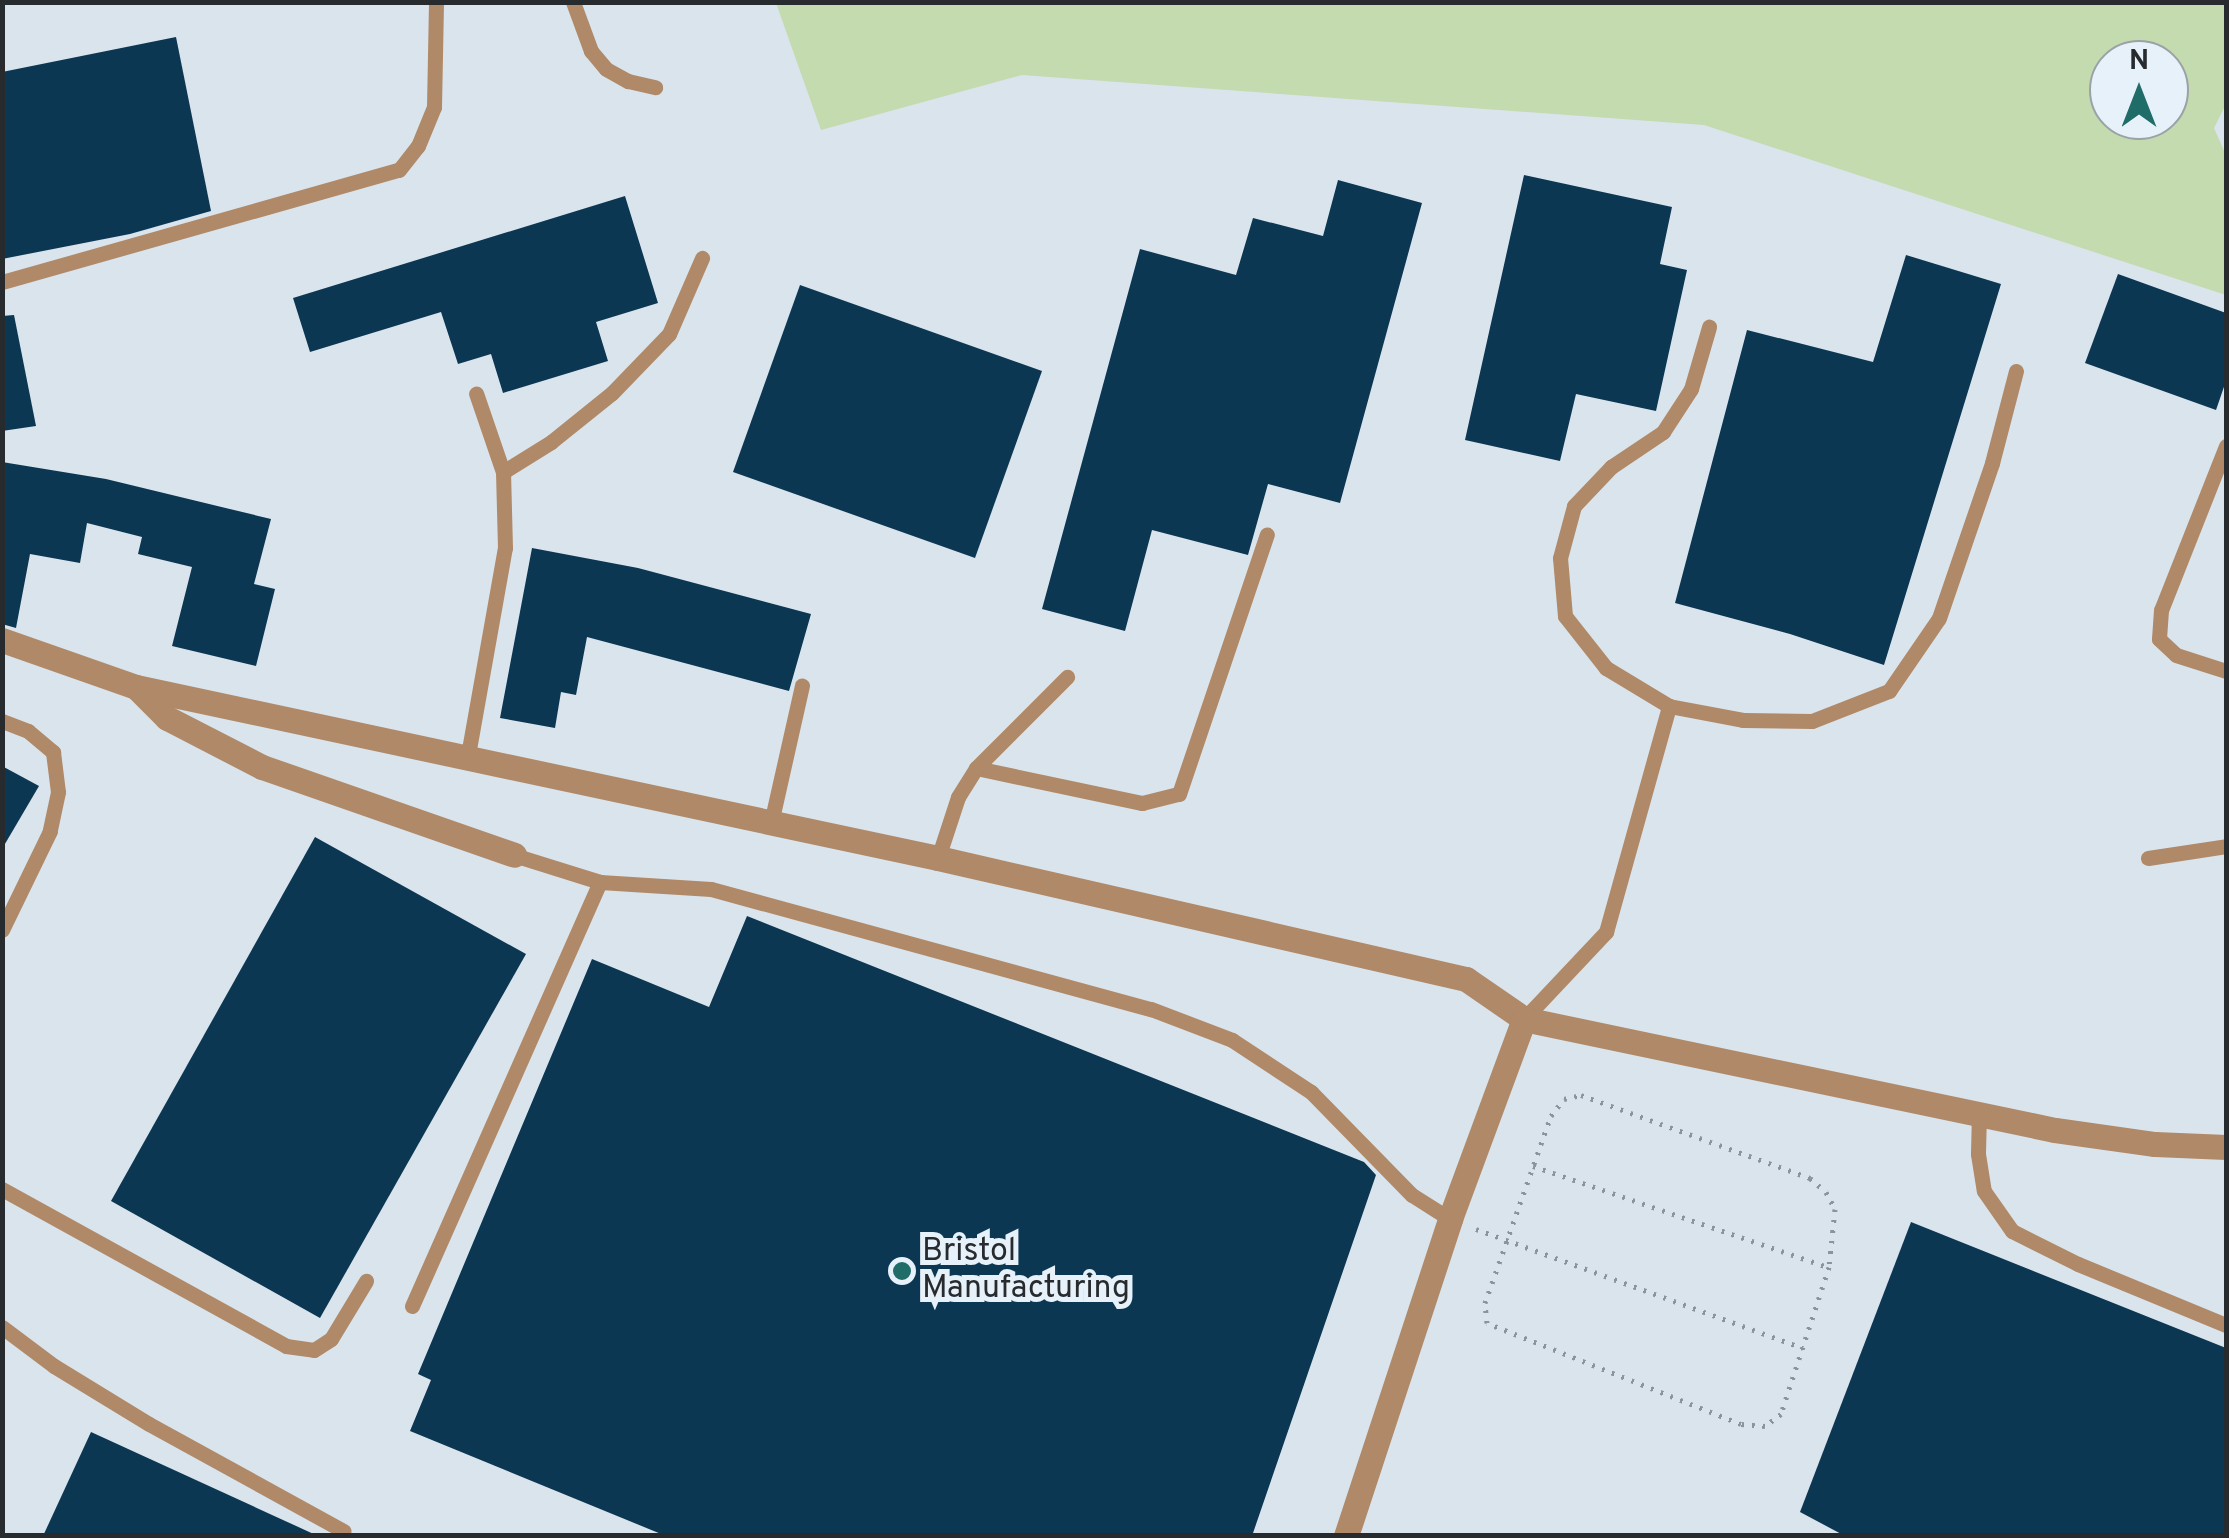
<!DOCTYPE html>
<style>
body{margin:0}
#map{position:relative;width:2229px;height:1538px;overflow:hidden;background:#dae4ec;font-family:Overpass,sans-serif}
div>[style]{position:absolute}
.green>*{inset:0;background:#c4daaf}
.building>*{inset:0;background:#0c3753}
.path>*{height:5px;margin-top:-2.5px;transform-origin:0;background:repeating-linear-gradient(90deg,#8c9399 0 2.5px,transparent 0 10.5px)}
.service>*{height:15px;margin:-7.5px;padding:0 7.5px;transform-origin:7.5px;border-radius:7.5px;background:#af8968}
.minor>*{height:25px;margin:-12.5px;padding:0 12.5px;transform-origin:12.5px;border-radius:12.5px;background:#af8968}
.dots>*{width:28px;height:28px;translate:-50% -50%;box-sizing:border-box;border:5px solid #e7f1f9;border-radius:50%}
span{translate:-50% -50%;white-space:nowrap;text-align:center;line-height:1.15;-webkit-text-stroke:10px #e7f1f9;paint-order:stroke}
.poi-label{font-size:32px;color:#272b2e}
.left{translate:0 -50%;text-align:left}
.frame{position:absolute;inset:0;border:5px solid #272b2e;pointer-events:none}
.north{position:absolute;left:2089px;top:40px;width:100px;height:100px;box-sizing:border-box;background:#e7f1f9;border:2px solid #9aa2a8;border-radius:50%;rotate:0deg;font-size:28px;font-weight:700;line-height:40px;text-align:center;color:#272b2e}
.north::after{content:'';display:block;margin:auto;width:35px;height:45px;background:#206c69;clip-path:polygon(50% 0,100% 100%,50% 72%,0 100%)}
</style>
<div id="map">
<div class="green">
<i style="clip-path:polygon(evenodd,776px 3px,2226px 3px,2226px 104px,2214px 128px,2226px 155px,2226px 295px,1704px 125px,1022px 75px,821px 130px,776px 3px,2109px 60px,2169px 60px,2169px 120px,2109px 120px,2109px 60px)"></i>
</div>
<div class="building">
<i style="clip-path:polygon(176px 37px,211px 211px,130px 234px,2px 259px,2px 72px)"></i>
<i style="clip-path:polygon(1524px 175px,1672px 207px,1660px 264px,1687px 270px,1656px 411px,1576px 394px,1560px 461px,1465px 440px)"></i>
<i style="clip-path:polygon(1338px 180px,1422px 203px,1340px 503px,1268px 484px,1248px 555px,1152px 530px,1125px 631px,1042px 609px,1140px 249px,1236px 275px,1253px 218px,1323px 236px)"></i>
<i style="clip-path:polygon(625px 196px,658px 303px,596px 322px,608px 361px,503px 393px,491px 354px,458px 364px,441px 312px,310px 352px,293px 298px)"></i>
<i style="clip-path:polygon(1906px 255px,2001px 284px,1884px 665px,1790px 634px,1675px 603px,1747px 330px,1873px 362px)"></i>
<i style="clip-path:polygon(2118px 274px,2226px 313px,2226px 381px,2216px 410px,2085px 363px)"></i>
<i style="clip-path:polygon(800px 285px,1042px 371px,975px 558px,733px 472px)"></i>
<i style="clip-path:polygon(14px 315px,36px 426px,2px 431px,2px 316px)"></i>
<i style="clip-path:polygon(2px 462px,106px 479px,271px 519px,254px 584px,275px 589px,256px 666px,172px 646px,192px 567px,138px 554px,142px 537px,87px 523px,80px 563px,30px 554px,16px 628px,2px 624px)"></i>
<i style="clip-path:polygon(532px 548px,638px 568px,811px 614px,789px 691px,587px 637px,576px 695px,561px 692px,555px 728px,500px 718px)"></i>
<i style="clip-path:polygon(2px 766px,39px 786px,2px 849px)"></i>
<i style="clip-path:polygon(315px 837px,526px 954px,320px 1318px,111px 1201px)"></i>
<i style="clip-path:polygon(747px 916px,1364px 1162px,1376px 1175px,1252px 1536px,666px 1536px,410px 1431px,431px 1380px,418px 1374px,592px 959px,709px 1007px)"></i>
<i style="clip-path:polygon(1911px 1222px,2226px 1348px,2226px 1536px,1845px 1536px,1800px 1512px)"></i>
<i style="clip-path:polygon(91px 1432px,318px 1536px,43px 1536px)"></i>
</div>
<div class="path">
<i style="left:1581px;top:1095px;width:244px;rotate:19.9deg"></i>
<i style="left:1810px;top:1178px;width:21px;rotate:41deg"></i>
<i style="left:1826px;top:1192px;width:19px;rotate:62deg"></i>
<i style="left:1835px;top:1209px;width:58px;rotate:95.9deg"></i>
<i style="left:1829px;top:1267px;width:155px;rotate:108.1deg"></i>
<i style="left:1781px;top:1414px;width:20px;rotate:143deg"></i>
<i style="left:1765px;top:1426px;width:24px;rotate:-175deg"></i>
<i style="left:1741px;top:1424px;width:273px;rotate:-158.3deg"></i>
<i style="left:1487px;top:1323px;width:20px;rotate:-96deg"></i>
<i style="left:1485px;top:1303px;width:198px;rotate:-70.6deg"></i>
<i style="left:1551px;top:1116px;width:21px;rotate:-53deg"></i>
<i style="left:1564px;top:1099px;width:17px;rotate:-13deg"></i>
<i style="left:1533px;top:1166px;width:312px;rotate:18.9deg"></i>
<i style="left:1476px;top:1229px;width:348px;rotate:20deg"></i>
</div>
<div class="service">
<i style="left:573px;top:2px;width:52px;rotate:69.8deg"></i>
<i style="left:591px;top:51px;width:23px;rotate:50deg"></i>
<i style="left:606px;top:69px;width:25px;rotate:29deg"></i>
<i style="left:628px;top:81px;width:28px;rotate:13deg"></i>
<i style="left:2px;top:282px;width:412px;rotate:-15.8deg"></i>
<i style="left:399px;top:170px;width:31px;rotate:-52deg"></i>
<i style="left:418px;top:146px;width:42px;rotate:-67.7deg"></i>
<i style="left:434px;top:107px;width:105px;rotate:-88.9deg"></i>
<i style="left:2226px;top:446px;width:176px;rotate:111.6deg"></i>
<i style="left:2161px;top:610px;width:29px;rotate:94deg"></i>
<i style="left:2159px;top:639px;width:23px;rotate:43deg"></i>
<i style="left:2176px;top:655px;width:52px;rotate:17.7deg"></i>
<i style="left:503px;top:472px;width:57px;rotate:-32deg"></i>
<i style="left:551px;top:442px;width:78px;rotate:-38.8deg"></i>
<i style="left:612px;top:393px;width:82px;rotate:-46deg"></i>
<i style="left:669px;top:334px;width:83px;rotate:-66.5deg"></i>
<i style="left:1669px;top:706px;width:75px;rotate:10.7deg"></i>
<i style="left:1743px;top:720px;width:69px;rotate:0.8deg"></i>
<i style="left:1812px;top:721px;width:83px;rotate:-21.3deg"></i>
<i style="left:1889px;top:691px;width:88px;rotate:-55.6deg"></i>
<i style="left:1939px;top:618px;width:164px;rotate:-71.1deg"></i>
<i style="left:1992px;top:463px;width:95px;rotate:-75.4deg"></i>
<i style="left:2px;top:721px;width:28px;rotate:21deg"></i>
<i style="left:28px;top:731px;width:33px;rotate:40deg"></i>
<i style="left:53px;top:752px;width:40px;rotate:82.9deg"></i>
<i style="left:58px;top:792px;width:40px;rotate:102deg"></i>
<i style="left:50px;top:831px;width:110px;rotate:115.9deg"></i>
<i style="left:468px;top:755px;width:210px;rotate:-79.9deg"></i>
<i style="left:505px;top:548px;width:76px;rotate:-91.5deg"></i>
<i style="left:503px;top:472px;width:83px;rotate:-108.9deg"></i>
<i style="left:976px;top:768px;width:170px;rotate:11.9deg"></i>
<i style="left:1142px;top:803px;width:38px;rotate:-14deg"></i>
<i style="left:1179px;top:794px;width:274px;rotate:-71.3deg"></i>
<i style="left:771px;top:823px;width:141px;rotate:-77.3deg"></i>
<i style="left:938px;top:858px;width:64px;rotate:-71.8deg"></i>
<i style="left:958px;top:797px;width:34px;rotate:-58deg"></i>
<i style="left:976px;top:768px;width:129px;rotate:-45deg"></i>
<i style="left:2148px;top:858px;width:79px;rotate:-8.7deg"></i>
<i style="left:600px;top:882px;width:111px;rotate:3.6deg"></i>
<i style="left:711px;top:889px;width:456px;rotate:15.3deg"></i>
<i style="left:1151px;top:1009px;width:87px;rotate:20.9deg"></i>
<i style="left:1232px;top:1040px;width:95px;rotate:33.4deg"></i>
<i style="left:1311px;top:1092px;width:144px;rotate:45.6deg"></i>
<i style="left:1412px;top:1195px;width:45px;rotate:32.3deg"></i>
<i style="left:1524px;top:1019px;width:120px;rotate:-46.7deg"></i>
<i style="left:1606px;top:932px;width:235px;rotate:-74.4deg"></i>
<i style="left:1669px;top:706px;width:74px;rotate:-148.9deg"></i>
<i style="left:1606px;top:668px;width:66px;rotate:-128.3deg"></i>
<i style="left:1565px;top:616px;width:58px;rotate:-94.9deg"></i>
<i style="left:1560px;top:558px;width:54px;rotate:-74.9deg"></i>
<i style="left:1574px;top:506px;width:54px;rotate:-46.5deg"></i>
<i style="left:1611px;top:467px;width:63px;rotate:-33.9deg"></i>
<i style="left:1663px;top:432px;width:51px;rotate:-56.9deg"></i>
<i style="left:1691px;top:389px;width:65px;rotate:-73.8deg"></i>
<i style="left:1979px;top:1112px;width:42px;rotate:91.4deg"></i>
<i style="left:1978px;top:1154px;width:37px;rotate:81deg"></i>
<i style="left:1984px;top:1191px;width:49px;rotate:55deg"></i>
<i style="left:2012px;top:1231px;width:74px;rotate:26.6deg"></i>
<i style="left:2078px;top:1264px;width:160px;rotate:22.4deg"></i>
<i style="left:2px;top:1189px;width:325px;rotate:28.9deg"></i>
<i style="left:286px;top:1346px;width:28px;rotate:8deg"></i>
<i style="left:314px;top:1350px;width:20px;rotate:-33deg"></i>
<i style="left:331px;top:1339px;width:68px;rotate:-58.9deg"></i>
<i style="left:412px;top:1306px;width:464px;rotate:-66.1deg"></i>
<i style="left:600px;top:882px;width:90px;rotate:-162.6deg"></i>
<i style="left:2px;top:1327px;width:65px;rotate:36.9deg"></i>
<i style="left:54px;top:1366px;width:111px;rotate:31.4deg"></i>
<i style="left:149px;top:1424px;width:222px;rotate:28.8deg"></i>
</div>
<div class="minor">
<i style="left:2px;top:640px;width:142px;rotate:19.3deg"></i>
<i style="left:136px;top:687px;width:820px;rotate:12.04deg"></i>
<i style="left:938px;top:858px;width:542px;rotate:12.91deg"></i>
<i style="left:1466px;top:979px;width:70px;rotate:34.6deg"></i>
<i style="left:1524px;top:1019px;width:542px;rotate:11.81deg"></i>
<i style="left:2055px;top:1130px;width:101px;rotate:8deg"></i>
<i style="left:2155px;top:1144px;width:71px;rotate:2.4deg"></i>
<i style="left:138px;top:689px;width:41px;rotate:45deg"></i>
<i style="left:167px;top:718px;width:107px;rotate:27.3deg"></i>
<i style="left:262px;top:767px;width:267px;rotate:19.2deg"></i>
<i style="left:1346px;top:1536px;width:334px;rotate:-71.8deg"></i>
<i style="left:1450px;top:1219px;width:213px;rotate:-69.7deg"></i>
</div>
<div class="dots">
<i style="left:902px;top:1271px;background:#206c69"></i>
</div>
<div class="poi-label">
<span class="left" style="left:922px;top:1271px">Bristol<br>Manufacturing</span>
</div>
<div class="frame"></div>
<div class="north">N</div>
</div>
